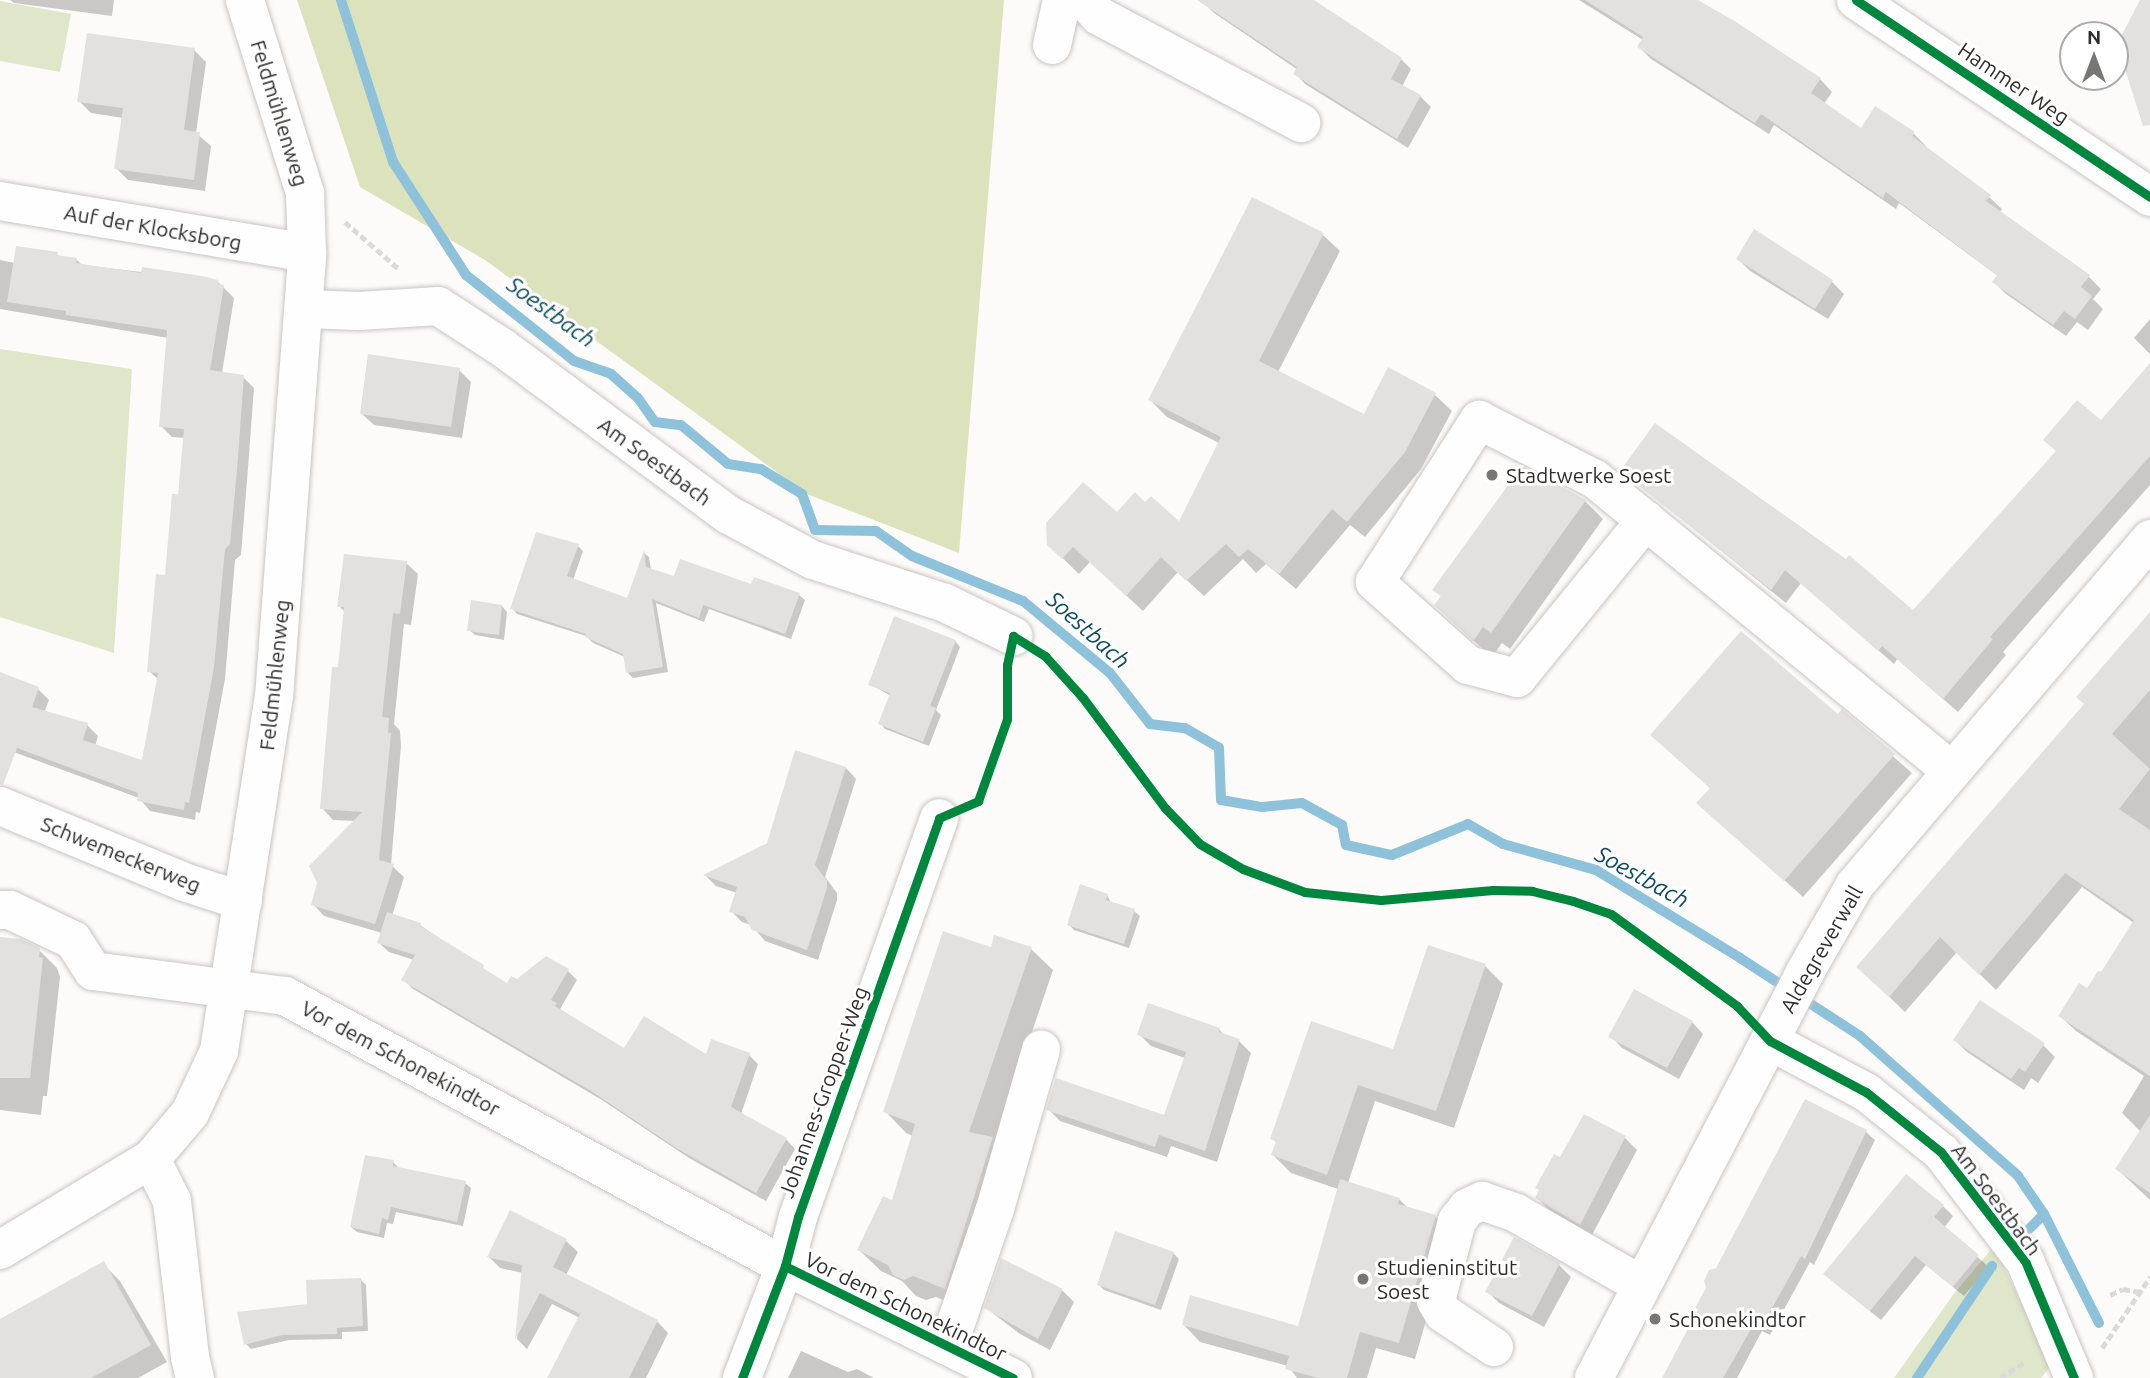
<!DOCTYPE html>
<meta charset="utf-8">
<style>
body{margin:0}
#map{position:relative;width:2150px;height:1378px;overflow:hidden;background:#fdfbf9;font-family:Ubuntu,sans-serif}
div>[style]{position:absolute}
.green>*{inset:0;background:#e0e6c9}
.forest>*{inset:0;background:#dbe2bc}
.shadow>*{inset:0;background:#0003}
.stream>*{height:10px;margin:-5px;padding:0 5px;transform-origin:5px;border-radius:5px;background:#8ec2da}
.building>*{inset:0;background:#e3e1e0}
.path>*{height:4.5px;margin-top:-2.25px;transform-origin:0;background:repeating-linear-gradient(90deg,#dadada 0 7px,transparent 0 10.5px)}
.roads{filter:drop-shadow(0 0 2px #c7c5c3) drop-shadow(0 0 2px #c7c5c3)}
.minor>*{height:38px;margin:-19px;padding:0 19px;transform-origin:19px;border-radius:19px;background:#fffefe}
.cycleway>*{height:9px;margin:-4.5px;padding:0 4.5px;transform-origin:4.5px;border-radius:4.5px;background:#00873e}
.dots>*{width:19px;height:19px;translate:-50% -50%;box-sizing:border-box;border:4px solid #fff;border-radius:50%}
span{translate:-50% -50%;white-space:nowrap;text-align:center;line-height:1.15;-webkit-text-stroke:6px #fff;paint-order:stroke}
.street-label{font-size:21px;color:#302e2d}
.poi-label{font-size:21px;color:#302e2d}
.left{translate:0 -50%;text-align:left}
.water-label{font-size:23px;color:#0c4b64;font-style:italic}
.north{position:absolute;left:2059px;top:21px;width:70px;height:70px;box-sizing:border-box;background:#fff;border:2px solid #acabab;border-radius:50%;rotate:0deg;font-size:19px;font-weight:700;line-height:28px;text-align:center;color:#302e2d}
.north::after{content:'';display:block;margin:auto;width:24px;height:32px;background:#787674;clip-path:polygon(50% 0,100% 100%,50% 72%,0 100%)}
</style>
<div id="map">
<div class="green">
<i style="clip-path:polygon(0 1px,71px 14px,60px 72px,0 61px)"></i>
<i style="clip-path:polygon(0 349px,132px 369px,114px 653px,0 617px)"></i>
<i style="clip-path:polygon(1994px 1246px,2051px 1366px,2041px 1378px,1894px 1378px,1953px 1295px)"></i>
</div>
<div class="forest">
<i style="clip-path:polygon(297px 0,1004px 0,959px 553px,807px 494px,485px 260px,360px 187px)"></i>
</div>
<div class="shadow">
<i style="clip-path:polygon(10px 0,114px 0,112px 16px,14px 3px)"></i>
<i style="clip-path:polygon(1205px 0,1310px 0,1401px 59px,1411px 69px,1402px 87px,1420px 96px,1431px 107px,1408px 148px,1305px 84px,1295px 73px,1298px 70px,1214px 13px,1204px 3px)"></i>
<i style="clip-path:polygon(1579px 0,1695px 0,1820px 79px,1832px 92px,1824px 104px,1862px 130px,1876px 109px,1914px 134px,1926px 146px,1925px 148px,1989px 197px,2002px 209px,1999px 213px,2088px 276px,2101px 289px,2093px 299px,2103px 309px,2088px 330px,2077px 322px,2066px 336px,2006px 294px,1994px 282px,1998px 276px,1899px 203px,1896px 209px,1774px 125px,1769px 134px,1651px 59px,1639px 47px,1643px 40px)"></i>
<i style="clip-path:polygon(194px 50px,206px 62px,196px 133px,211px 146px,205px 191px,128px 180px,116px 168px,123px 118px,91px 113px,79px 101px)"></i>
<i style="clip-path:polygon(1253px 199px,1323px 235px,1340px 251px,1278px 372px,1364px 416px,1389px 369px,1435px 395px,1452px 411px,1421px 469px,1365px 537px,1350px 525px,1296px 589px,1266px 564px,1256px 573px,1243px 559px,1204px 596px,1178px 572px,1143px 611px,1090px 562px,1079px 574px,1049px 545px,1145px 504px,1180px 524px,1219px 443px,1167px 417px,1150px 400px)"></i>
<i style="clip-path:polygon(1754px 232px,1832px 282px,1844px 294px,1828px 319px,1750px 271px,1738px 259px)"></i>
<i style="clip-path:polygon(57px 254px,60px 257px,76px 259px,82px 265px,217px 281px,234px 298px,222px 373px,243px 377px,254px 388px,247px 481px,241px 555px,235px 560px,225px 679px,200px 813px,196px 812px,195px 820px,150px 811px,139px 798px,0 747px,0 674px,38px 689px,49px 700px,44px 713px,87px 725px,98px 736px,95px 746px,143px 763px,159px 680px,149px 671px,179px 496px,185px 438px,172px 437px,161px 426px,168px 338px,0 309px,0 260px,15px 263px)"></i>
<i style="clip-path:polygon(2150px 319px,2150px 354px,2134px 338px)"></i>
<i style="clip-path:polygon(2150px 366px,2150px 485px,2003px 652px,2006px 655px,1958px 712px,1897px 659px,1894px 664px,1801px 583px,1786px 603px,1622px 471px,1914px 612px,2101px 422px)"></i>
<i style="clip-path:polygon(459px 370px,471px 382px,462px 438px,374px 425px,362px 414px)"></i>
<i style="clip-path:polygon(1522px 468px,1585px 501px,1603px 519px,1510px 649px,1502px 643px,1492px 657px,1454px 623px,1442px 597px,1435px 590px)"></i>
<i style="clip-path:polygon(578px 546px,583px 551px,573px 580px,628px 600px,644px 553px,649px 557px,651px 570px,675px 578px,753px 586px,799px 595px,805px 600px,791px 639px,709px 609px,704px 622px,656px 603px,668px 672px,633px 678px,628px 673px,625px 657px,593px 643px,586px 636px,517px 614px,512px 608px)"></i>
<i style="clip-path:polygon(406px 563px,418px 574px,411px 625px,404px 624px,394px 724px,400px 731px,401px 746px,391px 865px,404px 877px,392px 916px,420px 925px,507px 985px,568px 971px,577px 980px,560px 1009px,625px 1051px,707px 1057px,749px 1055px,758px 1064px,741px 1114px,786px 1139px,795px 1149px,766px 1201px,689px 1158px,602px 1100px,413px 989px,404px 980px,414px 960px,389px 952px,379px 943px,382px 933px,324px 916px,313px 904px,356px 821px,333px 820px,322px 808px,345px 612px,339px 606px)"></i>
<i style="clip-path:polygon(502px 606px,507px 612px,504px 640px,475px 635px,469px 630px)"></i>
<i style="clip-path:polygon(2150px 632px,2150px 1200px,2117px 1169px,2140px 1131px,2122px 1113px,2144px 1076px,2076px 1031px,2060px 1016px,2102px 975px,2134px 923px,2082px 887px,1996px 990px,1957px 952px,1905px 1012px,1875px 983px)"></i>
<i style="clip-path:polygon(955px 641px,960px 647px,936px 710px,941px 715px,929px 746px,885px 729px,880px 723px,891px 696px,870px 684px)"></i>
<i style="clip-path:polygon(1842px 712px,1912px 773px,1803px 897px,1698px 803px,1711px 789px,1652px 735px,1838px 716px)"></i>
<i style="clip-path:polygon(846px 768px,856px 779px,825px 877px,837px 893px,837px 900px,818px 960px,765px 941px,751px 925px,742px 922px,731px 911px,737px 893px,716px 886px,706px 876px,768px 844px)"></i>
<i style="clip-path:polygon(1107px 895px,1112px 904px,1134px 911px,1140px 916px,1129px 948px,1074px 930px,1069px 925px)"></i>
<i style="clip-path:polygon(0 939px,39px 950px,57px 968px,60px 977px,47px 1096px,43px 1096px,41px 1115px,0 1110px)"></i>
<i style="clip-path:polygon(992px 949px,1031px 949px,1053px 970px,995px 1141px,1014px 1160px,966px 1309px,936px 1297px,926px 1300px,916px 1296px,902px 1281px,881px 1271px,859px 1250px,893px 1202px,913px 1136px,906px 1133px,885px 1111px)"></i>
<i style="clip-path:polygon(1485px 966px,1503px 984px,1454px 1128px,1375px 1101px,1348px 1183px,1399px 1199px,1409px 1209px,1435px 1217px,1451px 1233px,1415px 1359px,1376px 1348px,1367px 1378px,1297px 1378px,1288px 1366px,1200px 1342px,1184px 1325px,1299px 1328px,1338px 1189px,1291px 1173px,1273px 1155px,1277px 1143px,1272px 1138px,1394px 1051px)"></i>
<i style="clip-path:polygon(1692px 1022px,1703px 1034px,1679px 1079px,1622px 1048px,1611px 1036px)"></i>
<i style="clip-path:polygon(1219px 1029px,1225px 1036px,1239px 1041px,1251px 1053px,1217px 1162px,1171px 1146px,1167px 1157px,1060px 1121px,1048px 1109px,1165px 1117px,1185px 1058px,1151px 1046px,1139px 1034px)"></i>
<i style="clip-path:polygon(1955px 1040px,2043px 1045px,2055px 1057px,2038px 1083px,2031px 1078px,2024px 1090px,1967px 1052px)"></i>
<i style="clip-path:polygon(1806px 1101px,1866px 1132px,1875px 1140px,1814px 1265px,1810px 1262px,1770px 1335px,1762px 1331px,1737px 1378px,1663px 1378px)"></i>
<i style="clip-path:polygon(1584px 1116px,1625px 1138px,1637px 1150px,1592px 1235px,1549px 1210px,1537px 1198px)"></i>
<i style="clip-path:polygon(393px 1162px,399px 1168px,465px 1183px,471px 1188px,463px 1226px,396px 1212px,393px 1224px,387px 1223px,384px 1238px,357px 1232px,351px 1227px)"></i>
<i style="clip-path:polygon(1943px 1206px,1953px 1216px,1944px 1228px,1989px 1267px,1964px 1296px,1926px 1265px,1881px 1320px,1836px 1284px)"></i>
<i style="clip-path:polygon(511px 1213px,566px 1241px,578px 1252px,566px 1275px,657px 1321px,668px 1333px,646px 1378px,549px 1378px,580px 1318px,552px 1304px,527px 1349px,517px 1339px,523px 1273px,500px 1268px,489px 1257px)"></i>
<i style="clip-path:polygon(1173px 1253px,1179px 1259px,1161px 1310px,1104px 1290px,1099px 1285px)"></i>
<i style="clip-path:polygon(103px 1264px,120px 1281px,167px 1362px,138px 1378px,0 1378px,0 1323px)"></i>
<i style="clip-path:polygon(1559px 1265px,1571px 1277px,1544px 1327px,1499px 1303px,1487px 1291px)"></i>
<i style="clip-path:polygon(360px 1279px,366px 1285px,368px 1331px,342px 1332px,342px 1339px,289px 1340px,251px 1349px,246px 1344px,309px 1305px)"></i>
<i style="clip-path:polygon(1062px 1290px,1074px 1302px,1050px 1350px,1020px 1334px,986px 1308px)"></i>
<i style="clip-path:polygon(801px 1351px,848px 1372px,857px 1369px,874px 1378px,788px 1378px)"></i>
</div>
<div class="stream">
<i style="left:341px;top:0;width:170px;rotate:72.2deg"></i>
<i style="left:393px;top:162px;width:135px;rotate:57.1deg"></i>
<i style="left:466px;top:275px;width:138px;rotate:38.5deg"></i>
<i style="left:574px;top:361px;width:39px;rotate:19deg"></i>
<i style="left:611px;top:374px;width:36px;rotate:42deg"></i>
<i style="left:638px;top:398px;width:29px;rotate:55deg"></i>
<i style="left:655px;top:422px;width:26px;rotate:7deg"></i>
<i style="left:681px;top:425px;width:61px;rotate:39.7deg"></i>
<i style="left:728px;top:464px;width:33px;rotate:9deg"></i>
<i style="left:761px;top:469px;width:48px;rotate:31.4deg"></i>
<i style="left:802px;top:494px;width:38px;rotate:70deg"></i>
<i style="left:815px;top:530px;width:61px;rotate:0.9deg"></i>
<i style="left:876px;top:531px;width:44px;rotate:34.8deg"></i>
<i style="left:912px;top:556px;width:120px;rotate:22.1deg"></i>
<i style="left:1023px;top:601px;width:113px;rotate:39.6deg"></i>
<i style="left:1110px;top:673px;width:65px;rotate:51.9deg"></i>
<i style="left:1150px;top:724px;width:35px;rotate:7deg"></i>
<i style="left:1185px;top:728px;width:39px;rotate:30deg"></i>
<i style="left:1219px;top:748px;width:52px;rotate:87.8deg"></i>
<i style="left:1221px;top:800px;width:42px;rotate:9.7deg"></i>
<i style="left:1262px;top:807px;width:40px;rotate:-5.7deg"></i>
<i style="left:1302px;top:803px;width:46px;rotate:28.8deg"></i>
<i style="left:1342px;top:825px;width:20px;rotate:79deg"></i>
<i style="left:1346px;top:845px;width:47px;rotate:12.3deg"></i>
<i style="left:1392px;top:855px;width:82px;rotate:-22.2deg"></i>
<i style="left:1468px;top:824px;width:40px;rotate:29.7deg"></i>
<i style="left:1503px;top:844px;width:97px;rotate:15.6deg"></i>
<i style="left:1596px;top:870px;width:169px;rotate:31.4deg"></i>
<i style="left:1740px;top:958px;width:143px;rotate:33deg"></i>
<i style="left:1860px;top:1036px;width:211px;rotate:41.5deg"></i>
<i style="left:2018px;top:1176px;width:46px;rotate:55.6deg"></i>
<i style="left:2044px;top:1214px;width:122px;rotate:63.2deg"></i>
<i style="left:2029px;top:1229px;width:21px;rotate:-45deg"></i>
<i style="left:1917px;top:1378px;width:135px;rotate:-56.2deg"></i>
</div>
<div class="building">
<i style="clip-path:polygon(1197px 0,1314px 0,1402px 58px,1391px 79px,1421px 95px,1397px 139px,1293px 74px,1297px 67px)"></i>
<i style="clip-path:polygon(1585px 0,1698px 0,1736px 22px,1821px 78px,1811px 93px,1861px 128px,1875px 106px,1915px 132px,1912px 136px,1991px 195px,1986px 201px,2090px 275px,2081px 287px,2092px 296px,2075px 319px,2064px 311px,2053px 325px,1992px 282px,1997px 275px,1886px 192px,1883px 198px,1761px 114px,1755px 123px,1637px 47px,1643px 37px)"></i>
<i style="clip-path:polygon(2140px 0,2150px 0,2150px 125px,2143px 126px,2117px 44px)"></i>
<i style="clip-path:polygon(87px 33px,195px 48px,184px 130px,200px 132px,194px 180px,114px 169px,123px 108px,77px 102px)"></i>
<i style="clip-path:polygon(1252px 197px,1324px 233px,1259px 361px,1364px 414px,1388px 367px,1436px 393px,1405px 452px,1347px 522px,1332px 509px,1279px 574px,1248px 549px,1239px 557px,1226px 544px,1186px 581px,1161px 557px,1126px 596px,1073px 547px,1062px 559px,1047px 545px,1046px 523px,1083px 482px,1117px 512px,1135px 492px,1145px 502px,1151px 496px,1179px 521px,1221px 437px,1148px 400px)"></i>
<i style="clip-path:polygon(1754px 229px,1833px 280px,1815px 309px,1736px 259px)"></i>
<i style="clip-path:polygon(16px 246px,58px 252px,57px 255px,77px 258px,76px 263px,141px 273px,142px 267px,202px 276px,218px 280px,218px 284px,224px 285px,210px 370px,244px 375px,237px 470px,230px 544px,225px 549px,214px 667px,189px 803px,185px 802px,184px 810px,137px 801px,138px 793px,17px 748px,3px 785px,0 784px,0 672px,39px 687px,32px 707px,88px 723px,83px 740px,142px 760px,158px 673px,147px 672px,156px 574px,165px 575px,172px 494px,178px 494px,184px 429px,159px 427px,167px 330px,66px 315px,66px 311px,7px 302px)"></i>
<i style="clip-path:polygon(368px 354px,460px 368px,451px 427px,360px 414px)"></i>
<i style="clip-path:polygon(2150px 363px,2150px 456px,1990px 637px,1993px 639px,1943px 699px,1882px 646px,1878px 651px,1785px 570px,1771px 590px,1620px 471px,1655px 423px,1846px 559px,1849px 555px,1913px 610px,2056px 451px,2043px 440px,2077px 400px,2101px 420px)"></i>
<i style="clip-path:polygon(1522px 466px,1586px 500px,1491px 633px,1483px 627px,1473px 641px,1434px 605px,1441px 596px,1432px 590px)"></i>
<i style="clip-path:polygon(536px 532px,579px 544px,567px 576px,627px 598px,644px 550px,646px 567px,674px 576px,680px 559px,751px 584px,754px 577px,800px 593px,785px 634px,703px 605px,699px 618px,652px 599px,663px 667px,626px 673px,623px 654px,585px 637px,586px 634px,510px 609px)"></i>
<i style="clip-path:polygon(344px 554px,407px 561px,400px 614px,393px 613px,382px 717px,389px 718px,388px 733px,391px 733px,379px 860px,394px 864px,375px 924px,311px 905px,317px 883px,309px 866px,362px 812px,320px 809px,332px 667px,338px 667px,344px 607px,337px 607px)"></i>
<i style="clip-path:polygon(471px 600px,502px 605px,499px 635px,467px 631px)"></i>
<i style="clip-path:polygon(2150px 612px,2150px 690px,2112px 734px,2150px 769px,2119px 809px,2150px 830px,2150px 1076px,2058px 1016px,2079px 983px,2087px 988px,2098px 971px,2101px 972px,2134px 920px,2065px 873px,1979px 975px,1940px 937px,1889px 997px,1856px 967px,2084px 704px,2076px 697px)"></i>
<i style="clip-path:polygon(894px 616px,956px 640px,930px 706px,936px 708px,923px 742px,878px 724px,890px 693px,868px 685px)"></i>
<i style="clip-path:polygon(1741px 631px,1838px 714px,1842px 709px,1895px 754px,1784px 881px,1696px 803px,1710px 788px,1650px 735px)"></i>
<i style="clip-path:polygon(795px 750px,846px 767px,815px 865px,827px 881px,827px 888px,807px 950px,752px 930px,745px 917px,729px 912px,737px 887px,703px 875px,767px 843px)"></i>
<i style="clip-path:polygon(1080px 884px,1108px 894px,1106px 900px,1135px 909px,1124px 944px,1067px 925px)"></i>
<i style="clip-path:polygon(387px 912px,421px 923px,420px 926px,484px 965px,483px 968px,507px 983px,511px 976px,517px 979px,546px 956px,569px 969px,551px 1000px,557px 1003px,555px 1006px,624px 1048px,644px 1016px,706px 1054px,711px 1039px,750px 1053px,731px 1107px,787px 1138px,756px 1193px,678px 1149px,591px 1091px,401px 980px,415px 955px,377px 943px)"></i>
<i style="clip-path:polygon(943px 931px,991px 947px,994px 935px,1032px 947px,969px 1132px,993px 1137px,945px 1289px,913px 1276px,904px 1280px,893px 1275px,888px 1265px,857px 1250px,883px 1196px,892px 1200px,915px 1124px,883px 1112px)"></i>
<i style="clip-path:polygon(0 937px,21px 939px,40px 948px,39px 957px,43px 958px,30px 1078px,0 1078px)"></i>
<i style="clip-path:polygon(1428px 945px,1486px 964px,1436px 1111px,1358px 1085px,1327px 1175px,1271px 1155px,1276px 1141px,1270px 1139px,1311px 1021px,1393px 1049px)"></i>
<i style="clip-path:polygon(1634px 989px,1693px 1021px,1667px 1068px,1608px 1037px)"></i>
<i style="clip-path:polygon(1980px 1000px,2045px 1043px,2025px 1072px,2019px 1068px,2011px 1079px,1953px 1040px)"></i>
<i style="clip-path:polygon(1148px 1003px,1220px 1028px,1219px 1032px,1240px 1039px,1205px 1151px,1159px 1135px,1155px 1147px,1046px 1110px,1056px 1078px,1164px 1115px,1186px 1052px,1137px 1035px)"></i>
<i style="clip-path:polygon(1805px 1099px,1867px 1130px,1805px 1259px,1801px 1256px,1761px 1328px,1754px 1324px,1723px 1378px,1662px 1378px,1698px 1310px,1695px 1308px,1706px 1288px,1704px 1281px,1709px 1270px,1716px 1268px)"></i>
<i style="clip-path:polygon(1584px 1114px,1626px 1136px,1580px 1225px,1535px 1198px,1539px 1190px,1535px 1188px,1554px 1154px,1560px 1157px)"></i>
<i style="clip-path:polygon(2150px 1115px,2150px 1193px,2115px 1169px)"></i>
<i style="clip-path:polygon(365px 1155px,394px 1160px,393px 1166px,466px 1181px,457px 1222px,391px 1207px,388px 1220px,382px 1218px,379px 1234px,350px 1227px)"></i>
<i style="clip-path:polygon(1906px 1174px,1944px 1205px,1934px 1217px,1979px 1255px,1953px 1287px,1915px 1256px,1870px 1311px,1823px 1274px)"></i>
<i style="clip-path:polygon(1340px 1179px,1400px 1198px,1398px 1204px,1436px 1215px,1399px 1343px,1360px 1332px,1347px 1378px,1318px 1378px,1285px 1369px,1289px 1356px,1182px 1325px,1190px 1295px,1298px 1326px)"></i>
<i style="clip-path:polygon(510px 1210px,567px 1239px,553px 1267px,658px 1320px,629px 1378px,547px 1378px,580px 1314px,540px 1293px,515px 1340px,522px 1265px,487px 1257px)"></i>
<i style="clip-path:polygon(1115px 1231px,1174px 1252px,1155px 1305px,1097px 1285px)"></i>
<i style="clip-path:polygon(1514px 1237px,1560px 1263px,1532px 1316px,1485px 1292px)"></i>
<i style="clip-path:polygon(1001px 1258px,1063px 1289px,1038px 1339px,984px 1308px)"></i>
<i style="clip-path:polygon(104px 1261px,151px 1345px,91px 1378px,0 1378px,0 1319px)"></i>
<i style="clip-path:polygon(361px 1278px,363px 1326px,337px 1328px,337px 1334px,282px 1335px,244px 1345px,237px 1312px,307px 1304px,306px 1280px)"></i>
</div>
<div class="path">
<i style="left:345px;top:222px;width:72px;rotate:41deg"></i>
<i style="left:2110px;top:1295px;width:14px;rotate:-25deg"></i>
<i style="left:2123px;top:1289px;width:17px;rotate:10deg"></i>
<i style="left:2102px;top:1348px;width:86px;rotate:-55.9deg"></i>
<i style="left:2000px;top:1378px;width:31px;rotate:-33deg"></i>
</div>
<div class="roads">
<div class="minor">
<i style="left:1085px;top:0;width:21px;rotate:49deg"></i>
<i style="left:1099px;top:16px;width:229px;rotate:27.9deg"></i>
<i style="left:1856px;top:0;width:354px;rotate:33.8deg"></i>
<i style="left:1052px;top:45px;width:46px;rotate:-77.5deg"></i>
<i style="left:0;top:201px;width:311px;rotate:9.6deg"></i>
<i style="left:304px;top:309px;width:55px;rotate:2.1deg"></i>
<i style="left:359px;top:311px;width:79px;rotate:-3.6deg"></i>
<i style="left:438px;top:306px;width:77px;rotate:32.9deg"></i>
<i style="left:503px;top:348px;width:281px;rotate:36.5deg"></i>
<i style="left:729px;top:515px;width:95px;rotate:28.2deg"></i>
<i style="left:813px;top:560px;width:139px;rotate:18deg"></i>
<i style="left:945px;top:603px;width:76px;rotate:25.9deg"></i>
<i style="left:1646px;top:520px;width:204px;rotate:129.2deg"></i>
<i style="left:1517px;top:678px;width:51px;rotate:-165.1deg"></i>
<i style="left:1468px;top:665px;width:125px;rotate:-138.3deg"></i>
<i style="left:1375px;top:582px;width:193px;rotate:-57.3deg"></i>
<i style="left:1479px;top:420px;width:130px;rotate:27deg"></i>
<i style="left:1595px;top:479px;width:461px;rotate:39.3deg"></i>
<i style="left:0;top:806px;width:199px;rotate:22.4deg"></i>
<i style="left:184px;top:882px;width:62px;rotate:17.9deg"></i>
<i style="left:0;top:910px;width:10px"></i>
<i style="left:10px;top:910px;width:70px;rotate:25.5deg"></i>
<i style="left:73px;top:940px;width:37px;rotate:57deg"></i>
<i style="left:93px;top:971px;width:194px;rotate:7.4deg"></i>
<i style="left:285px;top:996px;width:568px;rotate:28.37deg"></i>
<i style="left:785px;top:1266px;width:254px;rotate:26.2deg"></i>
<i style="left:1770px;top:1041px;width:109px;rotate:28deg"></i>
<i style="left:1866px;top:1092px;width:96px;rotate:38.7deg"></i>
<i style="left:1941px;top:1152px;width:138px;rotate:52.4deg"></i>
<i style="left:2025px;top:1261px;width:127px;rotate:67.3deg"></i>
<i style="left:151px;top:1159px;width:47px;rotate:63.4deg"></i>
<i style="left:172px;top:1201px;width:157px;rotate:83.4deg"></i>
<i style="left:190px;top:1357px;width:22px;rotate:77deg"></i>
<i style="left:0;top:1250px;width:176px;rotate:-31.1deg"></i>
<i style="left:151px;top:1159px;width:60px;rotate:-49.7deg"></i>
<i style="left:190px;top:1113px;width:68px;rotate:-64.9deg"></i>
<i style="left:219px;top:1051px;width:358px;rotate:-81.2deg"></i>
<i style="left:274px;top:697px;width:445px;rotate:-85.7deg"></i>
<i style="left:307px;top:253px;width:60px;rotate:-91.9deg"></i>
<i style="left:305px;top:193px;width:202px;rotate:-107.3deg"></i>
<i style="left:948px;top:1346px;width:145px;rotate:-71.1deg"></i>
<i style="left:995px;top:1209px;width:166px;rotate:-73.9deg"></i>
<i style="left:1494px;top:1347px;width:61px;rotate:-146.3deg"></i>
<i style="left:1443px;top:1313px;width:14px;rotate:-120deg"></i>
<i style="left:1436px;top:1301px;width:83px;rotate:-75.3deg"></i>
<i style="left:1457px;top:1221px;width:16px;rotate:-52deg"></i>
<i style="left:1467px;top:1208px;width:17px;rotate:-25deg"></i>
<i style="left:1482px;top:1201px;width:36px;rotate:19deg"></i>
<i style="left:1516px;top:1213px;width:144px;rotate:29.9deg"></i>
<i style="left:742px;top:1378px;width:120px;rotate:-69deg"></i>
<i style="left:785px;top:1266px;width:51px;rotate:-75.1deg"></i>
<i style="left:798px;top:1217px;width:423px;rotate:-70.5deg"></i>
<i style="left:1594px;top:1378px;width:458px;rotate:-62.5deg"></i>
<i style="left:1805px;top:972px;width:100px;rotate:-60.1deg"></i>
<i style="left:1855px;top:885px;width:455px;rotate:-49.5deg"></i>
</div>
</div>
<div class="cycleway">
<i style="left:1856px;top:0;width:354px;rotate:33.8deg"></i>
<i style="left:785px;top:1266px;width:254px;rotate:26.2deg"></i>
<i style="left:742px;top:1378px;width:120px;rotate:-69deg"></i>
<i style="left:785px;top:1266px;width:51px;rotate:-75.1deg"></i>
<i style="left:798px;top:1217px;width:423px;rotate:-70.5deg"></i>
<i style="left:939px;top:818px;width:43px;rotate:-23.6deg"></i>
<i style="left:978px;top:801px;width:87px;rotate:-70.5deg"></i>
<i style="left:1007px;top:719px;width:54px;rotate:-90deg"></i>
<i style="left:1007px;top:665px;width:30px;rotate:-78deg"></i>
<i style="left:1013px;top:636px;width:38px;rotate:32deg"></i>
<i style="left:1045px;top:656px;width:57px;rotate:47.9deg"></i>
<i style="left:1083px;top:698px;width:137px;rotate:53.3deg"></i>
<i style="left:1165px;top:808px;width:50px;rotate:45.8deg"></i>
<i style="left:1200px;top:844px;width:50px;rotate:30.2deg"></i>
<i style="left:1243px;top:869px;width:66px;rotate:20.4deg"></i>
<i style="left:1305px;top:892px;width:76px;rotate:6deg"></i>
<i style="left:1381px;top:900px;width:112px;rotate:-5.1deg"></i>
<i style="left:1493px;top:890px;width:39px;rotate:1deg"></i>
<i style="left:1532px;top:891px;width:42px;rotate:13.7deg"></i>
<i style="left:1573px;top:901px;width:40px;rotate:18.9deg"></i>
<i style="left:1611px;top:914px;width:156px;rotate:36.1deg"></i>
<i style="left:1737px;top:1006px;width:48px;rotate:46.7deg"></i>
<i style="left:1770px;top:1041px;width:109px;rotate:28deg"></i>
<i style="left:1866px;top:1092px;width:96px;rotate:38.7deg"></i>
<i style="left:1941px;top:1152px;width:138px;rotate:52.4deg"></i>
<i style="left:2025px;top:1261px;width:127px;rotate:67.3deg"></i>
</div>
<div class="dots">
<i style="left:1492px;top:475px;background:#787674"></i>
<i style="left:1363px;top:1279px;background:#787674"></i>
<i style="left:1655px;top:1319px;background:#787674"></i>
</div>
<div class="street-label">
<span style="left:2014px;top:83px;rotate:34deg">Hammer Weg</span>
<span style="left:280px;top:113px;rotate:73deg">Feldmühlenweg</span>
<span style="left:153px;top:227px;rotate:10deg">Auf der Klocksborg</span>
<span style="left:655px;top:461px;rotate:36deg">Am Soestbach</span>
<span style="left:274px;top:675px;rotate:-84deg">Feldmühlenweg</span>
<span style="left:121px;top:854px;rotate:22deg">Schwemeckerweg</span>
<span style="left:1821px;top:949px;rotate:-60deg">Aldegreverwall</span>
<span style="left:401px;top:1058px;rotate:28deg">Vor dem Schonekindtor</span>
<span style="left:823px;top:1092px;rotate:-70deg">Johannes-Gropper-Weg</span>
<span style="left:1997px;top:1199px;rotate:53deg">Am Soestbach</span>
<span style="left:906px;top:1306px;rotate:26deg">Vor dem Schonekindtor</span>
</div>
<div class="poi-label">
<span class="left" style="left:1506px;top:475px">Stadtwerke Soest</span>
<span class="left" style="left:1377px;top:1279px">Studieninstitut<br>Soest</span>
<span class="left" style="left:1669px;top:1319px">Schonekindtor</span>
</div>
<div class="water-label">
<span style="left:551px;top:312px;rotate:36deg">Soestbach</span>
<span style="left:1088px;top:630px;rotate:42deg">Soestbach</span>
<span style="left:1642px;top:877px;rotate:29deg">Soestbach</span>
</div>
<div class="north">N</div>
</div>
